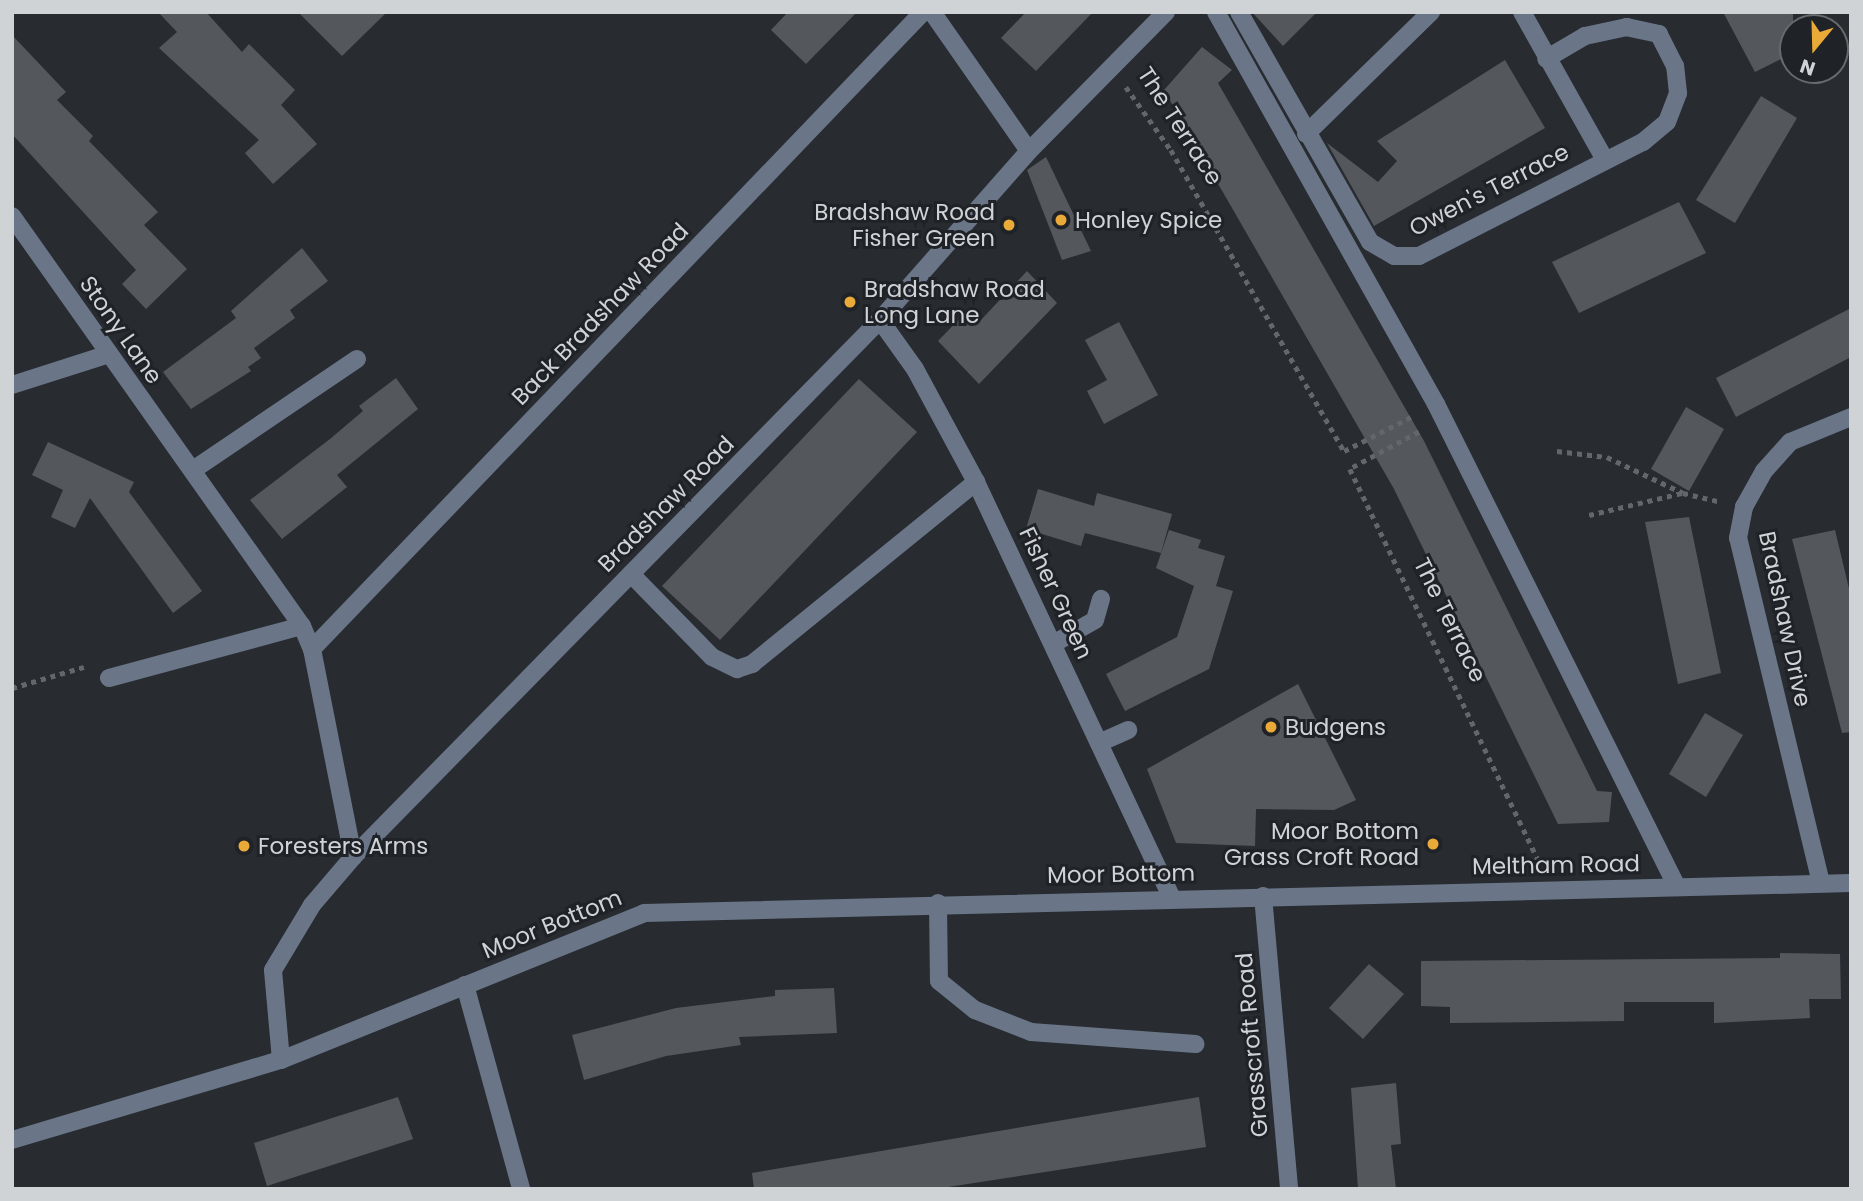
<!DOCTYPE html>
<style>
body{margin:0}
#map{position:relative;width:1863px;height:1201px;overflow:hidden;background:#282c31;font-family:Poppins,sans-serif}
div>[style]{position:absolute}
.building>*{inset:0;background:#54585d}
.path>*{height:4.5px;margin-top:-2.25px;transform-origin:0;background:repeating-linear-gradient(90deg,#63676b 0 5px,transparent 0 10px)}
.minor>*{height:18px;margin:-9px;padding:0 9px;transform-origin:9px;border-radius:9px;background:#6a7688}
.dots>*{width:19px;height:19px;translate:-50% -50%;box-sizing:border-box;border:4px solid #1f2227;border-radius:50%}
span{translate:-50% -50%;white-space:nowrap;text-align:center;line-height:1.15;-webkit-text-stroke:6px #1f2227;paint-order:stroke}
.street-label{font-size:23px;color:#d0d3d6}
.poi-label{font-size:23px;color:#d0d3d6}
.right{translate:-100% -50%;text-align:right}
.left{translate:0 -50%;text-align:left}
.frame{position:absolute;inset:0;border:14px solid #d0d3d6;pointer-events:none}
.north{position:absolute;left:1779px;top:14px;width:70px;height:70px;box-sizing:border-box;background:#1f2227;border:2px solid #66696d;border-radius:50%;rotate:199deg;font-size:19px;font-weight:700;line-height:28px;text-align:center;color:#d0d3d6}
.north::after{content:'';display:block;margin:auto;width:24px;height:32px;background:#eaaa38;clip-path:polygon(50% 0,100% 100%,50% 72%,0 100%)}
</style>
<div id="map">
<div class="building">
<i style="clip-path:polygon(158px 12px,206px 12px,242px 52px,249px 44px,295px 90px,281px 105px,317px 144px,273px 184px,245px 153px,259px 140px,159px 48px,177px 32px)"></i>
<i style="clip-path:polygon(298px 12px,387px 12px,342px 56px)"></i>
<i style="clip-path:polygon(788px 12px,857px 12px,806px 64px,771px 30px)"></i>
<i style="clip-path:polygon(1026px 12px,1093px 12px,1036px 71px,1001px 38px)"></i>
<i style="clip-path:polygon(1252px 12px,1317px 12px,1283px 46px)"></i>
<i style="clip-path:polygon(1723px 12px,1793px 12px,1793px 53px,1755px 72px)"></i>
<i style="clip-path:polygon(12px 35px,66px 92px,57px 100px,93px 136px,89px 141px,158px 212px,144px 225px,187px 269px,146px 309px,122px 284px,136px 270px,12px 134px)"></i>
<i style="clip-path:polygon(1202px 47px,1232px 70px,1218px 83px,1424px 441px,1597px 791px,1612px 792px,1609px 822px,1558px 824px,1394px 489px,1164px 90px)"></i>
<i style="clip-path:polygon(1505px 60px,1545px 128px,1374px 226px,1327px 143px,1378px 182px,1397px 161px,1377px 141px)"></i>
<i style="clip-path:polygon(1761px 96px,1797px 118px,1735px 223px,1696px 200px)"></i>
<i style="clip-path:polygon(1046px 157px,1091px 251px,1062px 260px,1027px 170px)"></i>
<i style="clip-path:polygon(1679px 202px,1706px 253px,1579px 313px,1552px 262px)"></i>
<i style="clip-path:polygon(302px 248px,328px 281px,290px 310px,295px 318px,254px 348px,261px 358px,248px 367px,251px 371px,191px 409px,163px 372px,236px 318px,231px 311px)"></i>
<i style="clip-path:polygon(1027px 271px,1057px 303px,979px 384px,938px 341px,968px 310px,980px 321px)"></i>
<i style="clip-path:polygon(1851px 308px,1851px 357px,1736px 417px,1716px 378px)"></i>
<i style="clip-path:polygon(1119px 322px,1158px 395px,1104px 424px,1087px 391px,1107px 380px,1085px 340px)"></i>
<i style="clip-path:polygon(396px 378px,418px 409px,337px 475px,347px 487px,282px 539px,250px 500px,330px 439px,363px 411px,359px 406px)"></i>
<i style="clip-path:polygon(859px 379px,917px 432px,720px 640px,662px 586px)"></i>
<i style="clip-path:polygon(1686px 407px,1724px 429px,1689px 491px,1651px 469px)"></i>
<i style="clip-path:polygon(48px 442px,134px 482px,129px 492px,202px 591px,173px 613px,90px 498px,75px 528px,51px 517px,63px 490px,32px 475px)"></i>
<i style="clip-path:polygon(1038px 489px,1094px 506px,1097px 493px,1172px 514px,1161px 553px,1085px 533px,1081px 546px,1026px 529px)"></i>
<i style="clip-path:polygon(1689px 517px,1721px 673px,1678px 684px,1645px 522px)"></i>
<i style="clip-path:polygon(1169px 530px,1201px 540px,1198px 548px,1225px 556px,1216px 586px,1233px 591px,1209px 669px,1125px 711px,1106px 674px,1177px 637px,1194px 586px,1156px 568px)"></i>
<i style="clip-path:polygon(1835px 530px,1851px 597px,1851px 732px,1842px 733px,1792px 539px)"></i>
<i style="clip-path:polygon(1298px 684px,1356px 800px,1334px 810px,1256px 809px,1255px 846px,1176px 843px,1147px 769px)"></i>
<i style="clip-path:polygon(1705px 713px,1743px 735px,1706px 797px,1669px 774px)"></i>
<i style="clip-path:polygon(1780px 953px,1840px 954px,1841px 999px,1809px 999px,1810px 1018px,1714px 1023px,1714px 1002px,1624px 1002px,1624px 1021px,1450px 1023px,1450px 1007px,1421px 1006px,1421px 961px,1780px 958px)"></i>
<i style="clip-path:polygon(1369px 964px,1404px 994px,1363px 1039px,1329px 1008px)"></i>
<i style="clip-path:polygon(834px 988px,837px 1033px,739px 1037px,741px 1045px,666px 1056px,584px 1080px,572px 1035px,676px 1008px,775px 996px,775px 990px)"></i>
<i style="clip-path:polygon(1396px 1083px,1401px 1144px,1391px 1145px,1396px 1189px,1358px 1189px,1351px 1088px)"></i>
<i style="clip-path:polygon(398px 1097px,413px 1139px,267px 1186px,254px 1143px)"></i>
<i style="clip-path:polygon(1199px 1097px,1206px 1147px,935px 1189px,754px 1189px,752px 1173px)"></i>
</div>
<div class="path">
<i style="left:1126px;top:87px;width:77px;rotate:54.5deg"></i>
<i style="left:1171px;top:150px;width:347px;rotate:60.1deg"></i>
<i style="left:1344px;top:451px;width:77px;rotate:-26.9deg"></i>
<i style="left:1419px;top:432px;width:78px;rotate:151.8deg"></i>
<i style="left:1350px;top:469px;width:437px;rotate:64.3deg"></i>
<i style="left:1557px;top:451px;width:50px;rotate:6.8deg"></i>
<i style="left:1607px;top:457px;width:84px;rotate:25.3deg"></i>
<i style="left:1683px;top:493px;width:37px;rotate:13deg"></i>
<i style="left:1589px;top:515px;width:96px;rotate:-13.3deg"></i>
<i style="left:12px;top:688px;width:75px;rotate:-16.3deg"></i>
</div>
<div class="minor">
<i style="left:932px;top:12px;width:169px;rotate:55.1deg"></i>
<i style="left:1216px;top:12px;width:450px;rotate:60.7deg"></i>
<i style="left:1436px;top:404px;width:540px;rotate:63.48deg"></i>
<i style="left:1239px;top:12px;width:265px;rotate:60.3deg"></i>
<i style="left:1370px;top:242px;width:28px;rotate:30deg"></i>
<i style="left:1394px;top:256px;width:25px"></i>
<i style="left:1419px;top:256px;width:251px;rotate:-27deg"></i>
<i style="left:1643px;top:142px;width:31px;rotate:-40deg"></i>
<i style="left:1667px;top:122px;width:31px;rotate:-69deg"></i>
<i style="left:1678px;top:93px;width:27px;rotate:-96deg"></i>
<i style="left:1675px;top:66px;width:36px;rotate:-117deg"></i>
<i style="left:1659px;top:34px;width:33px;rotate:-168deg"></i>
<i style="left:1627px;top:27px;width:43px;rotate:167.9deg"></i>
<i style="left:1585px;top:36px;width:45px;rotate:149.5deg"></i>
<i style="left:1522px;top:12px;width:167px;rotate:60.7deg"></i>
<i style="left:1306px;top:134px;width:175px;rotate:-44.3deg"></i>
<i style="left:12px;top:216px;width:502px;rotate:54.73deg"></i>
<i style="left:302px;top:626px;width:25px;rotate:67deg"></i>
<i style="left:312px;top:649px;width:212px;rotate:78.8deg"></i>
<i style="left:880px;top:320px;width:60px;rotate:54.5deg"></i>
<i style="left:915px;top:369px;width:128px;rotate:61.6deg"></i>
<i style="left:976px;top:482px;width:458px;rotate:64.8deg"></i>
<i style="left:12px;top:385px;width:99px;rotate:-17.7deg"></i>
<i style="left:193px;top:470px;width:198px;rotate:-34.1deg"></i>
<i style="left:631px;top:574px;width:116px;rotate:45.7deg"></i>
<i style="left:712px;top:657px;width:28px;rotate:26deg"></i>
<i style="left:737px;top:669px;width:16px;rotate:-18deg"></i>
<i style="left:752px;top:664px;width:289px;rotate:-39.1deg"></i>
<i style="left:1053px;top:644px;width:48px;rotate:-29.7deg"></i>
<i style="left:1095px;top:620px;width:22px;rotate:-74deg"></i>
<i style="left:312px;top:649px;width:883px;rotate:-46.19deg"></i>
<i style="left:109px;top:678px;width:200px;rotate:-15.1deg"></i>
<i style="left:1099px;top:743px;width:32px;rotate:-24deg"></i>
<i style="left:1821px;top:883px;width:355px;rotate:-103.5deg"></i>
<i style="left:1738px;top:538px;width:32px;rotate:-79deg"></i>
<i style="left:1744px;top:507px;width:41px;rotate:-60.9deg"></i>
<i style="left:1764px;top:471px;width:39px;rotate:-48deg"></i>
<i style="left:1790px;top:442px;width:66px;rotate:-22.3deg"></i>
<i style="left:1263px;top:896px;width:294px;rotate:84.9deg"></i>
<i style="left:938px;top:903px;width:78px;rotate:89.3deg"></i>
<i style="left:939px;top:981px;width:46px;rotate:38.9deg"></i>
<i style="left:975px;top:1010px;width:60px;rotate:21.4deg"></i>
<i style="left:1031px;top:1032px;width:165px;rotate:4.2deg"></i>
<i style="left:465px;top:985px;width:212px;rotate:74.6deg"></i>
<i style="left:281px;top:1060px;width:90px;rotate:-95.1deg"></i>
<i style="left:273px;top:970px;width:76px;rotate:-59deg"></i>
<i style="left:312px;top:905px;width:63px;rotate:-49.5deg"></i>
<i style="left:353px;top:857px;width:752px;rotate:-45.54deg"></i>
<i style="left:880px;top:320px;width:225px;rotate:-48.6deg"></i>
<i style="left:1029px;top:151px;width:195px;rotate:-45.4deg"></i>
<i style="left:12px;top:1140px;width:281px;rotate:-16.6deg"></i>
<i style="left:281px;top:1060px;width:392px;rotate:-22deg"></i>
<i style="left:644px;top:913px;width:1207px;rotate:-1.42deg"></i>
</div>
<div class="dots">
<i style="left:1061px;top:220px;background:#eaaa38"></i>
<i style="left:1009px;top:225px;background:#eaaa38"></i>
<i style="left:850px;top:302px;background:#eaaa38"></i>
<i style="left:1271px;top:727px;background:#eaaa38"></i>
<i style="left:1433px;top:844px;background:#eaaa38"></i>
<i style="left:244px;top:846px;background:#eaaa38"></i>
</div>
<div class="street-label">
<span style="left:1180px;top:126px;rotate:57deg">The Terrace</span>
<span style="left:1489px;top:190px;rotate:-27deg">Owen's Terrace</span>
<span style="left:600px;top:314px;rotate:-46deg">Back Bradshaw Road</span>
<span style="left:121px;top:330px;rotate:55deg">Stony Lane</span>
<span style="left:666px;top:504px;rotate:-45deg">Bradshaw Road</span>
<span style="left:1056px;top:593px;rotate:65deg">Fisher Green</span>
<span style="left:1785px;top:619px;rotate:78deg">Bradshaw Drive</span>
<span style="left:1450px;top:620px;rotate:64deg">The Terrace</span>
<span style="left:1556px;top:865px;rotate:-1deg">Meltham Road</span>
<span style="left:1121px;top:874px;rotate:-1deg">Moor Bottom</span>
<span style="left:552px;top:924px;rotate:-22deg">Moor Bottom</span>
<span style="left:1252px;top:1045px;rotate:-95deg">Grasscroft Road</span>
</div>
<div class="poi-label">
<span class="right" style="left:995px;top:225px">Bradshaw Road<br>Fisher Green</span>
<span class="left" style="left:1075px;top:220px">Honley Spice</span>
<span class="left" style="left:864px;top:302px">Bradshaw Road<br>Long Lane</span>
<span class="left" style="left:1285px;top:727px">Budgens</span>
<span class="right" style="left:1419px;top:844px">Moor Bottom<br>Grass Croft Road</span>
<span class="left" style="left:258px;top:846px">Foresters Arms</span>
</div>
<div class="frame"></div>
<div class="north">N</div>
</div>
